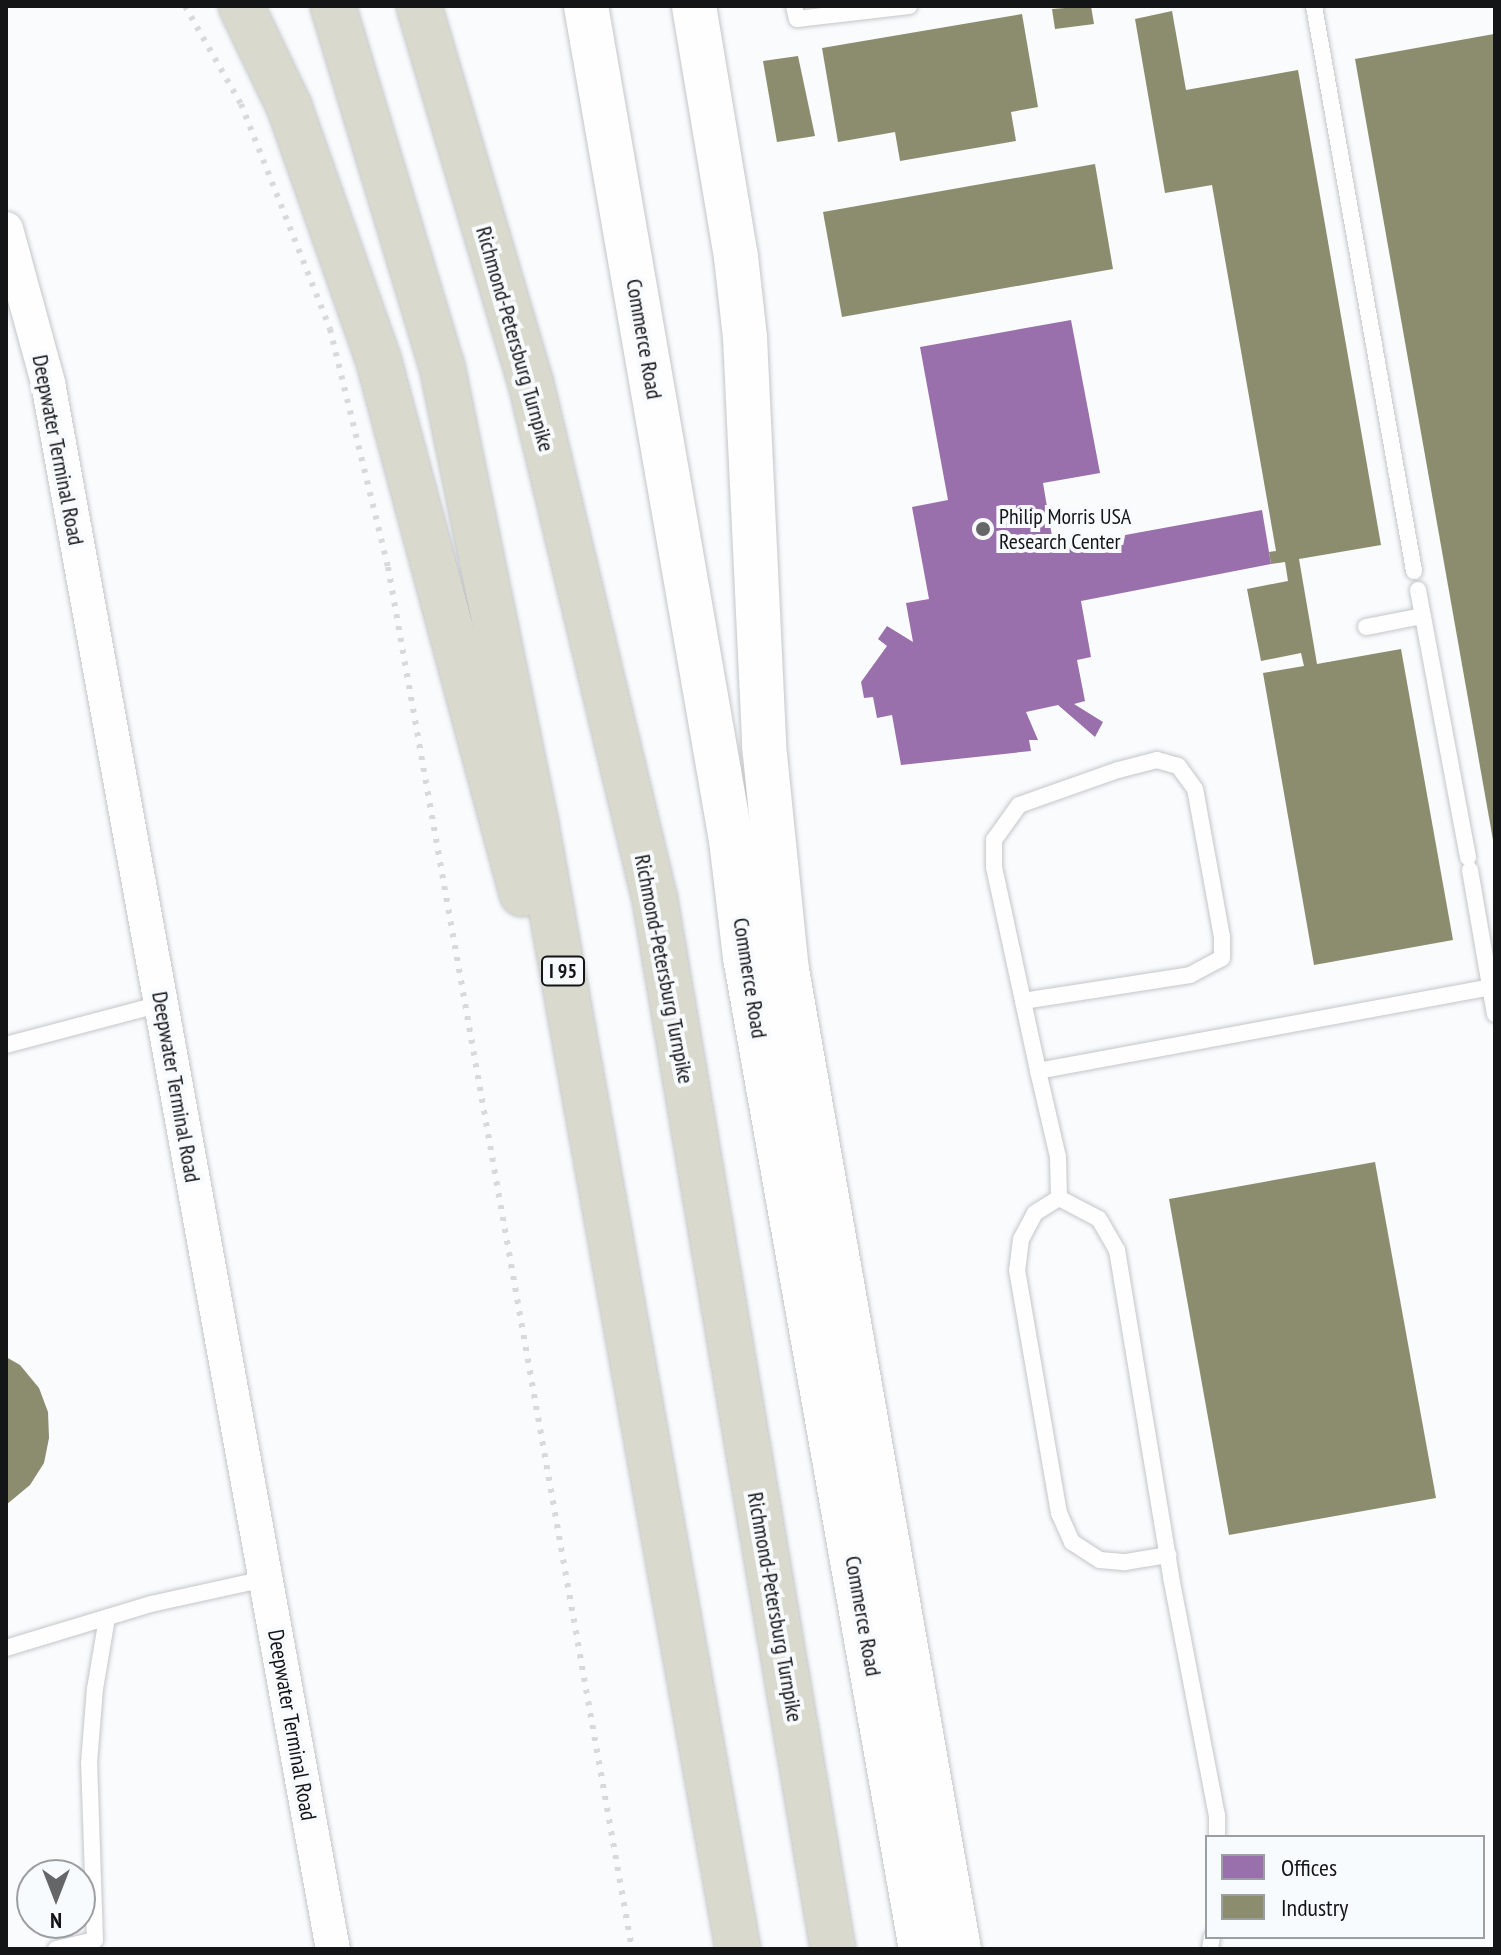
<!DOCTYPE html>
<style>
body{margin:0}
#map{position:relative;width:1501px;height:1955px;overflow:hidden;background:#f9fbfd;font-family:"PT Sans Narrow",sans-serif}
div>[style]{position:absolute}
.offices>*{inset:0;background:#9970ab}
.industry>*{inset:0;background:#8c8c6e}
.roads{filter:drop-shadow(0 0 2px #c4c6c8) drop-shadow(0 0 2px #c4c6c8)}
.lane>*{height:16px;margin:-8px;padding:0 8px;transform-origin:8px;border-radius:8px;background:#fefeff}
.street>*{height:34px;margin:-17px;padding:0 17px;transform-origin:17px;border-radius:17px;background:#fefeff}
.secondary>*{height:44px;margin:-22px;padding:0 22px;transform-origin:22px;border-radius:22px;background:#fefeff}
.highway>*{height:44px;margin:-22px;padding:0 22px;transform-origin:22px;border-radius:22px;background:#d9dacd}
.rail>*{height:6px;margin-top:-3px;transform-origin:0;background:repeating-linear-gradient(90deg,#d9d9d9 0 4px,transparent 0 12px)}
.dots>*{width:22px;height:22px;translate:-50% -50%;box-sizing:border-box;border:4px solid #f8fbfe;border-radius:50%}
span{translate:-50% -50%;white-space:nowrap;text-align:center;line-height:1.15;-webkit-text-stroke:8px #f8fbfe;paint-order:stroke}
.shield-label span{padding:2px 6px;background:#f8fbfe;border:2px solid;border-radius:6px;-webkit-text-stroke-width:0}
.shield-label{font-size:20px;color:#131517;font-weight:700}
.street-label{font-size:22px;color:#131517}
.poi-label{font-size:22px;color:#131517}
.left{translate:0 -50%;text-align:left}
.frame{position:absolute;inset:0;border:8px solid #131517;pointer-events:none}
.legend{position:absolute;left:1205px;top:1835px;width:280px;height:104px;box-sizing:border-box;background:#f8fbfe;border:2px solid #9c9fa2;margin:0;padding:10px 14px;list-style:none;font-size:24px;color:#131517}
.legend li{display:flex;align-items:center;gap:16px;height:40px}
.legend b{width:40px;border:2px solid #9c9fa2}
.north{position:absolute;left:16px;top:1859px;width:80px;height:80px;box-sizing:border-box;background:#f8fbfe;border:2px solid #9c9fa2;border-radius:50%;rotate:180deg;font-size:22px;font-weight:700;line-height:32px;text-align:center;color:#131517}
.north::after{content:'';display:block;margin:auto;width:28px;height:36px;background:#646668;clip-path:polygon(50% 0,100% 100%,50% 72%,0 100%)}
</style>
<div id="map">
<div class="offices">
<i style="clip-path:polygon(1071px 320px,1100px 473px,1043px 483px,1054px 548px,1262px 510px,1271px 564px,1081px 601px,1091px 657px,1077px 660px,1085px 701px,1074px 704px,1103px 722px,1095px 737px,1058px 705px,1026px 712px,1038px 740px,1029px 740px,1031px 751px,901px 765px,892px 715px,877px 718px,873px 697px,864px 698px,861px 682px,887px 646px,878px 639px,887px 626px,913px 642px,906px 603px,929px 599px,912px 507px,948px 500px,920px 347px)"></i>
</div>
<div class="industry">
<i style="clip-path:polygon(1091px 6px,1094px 24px,1055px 29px,1052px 9px)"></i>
<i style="clip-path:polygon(1172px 11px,1186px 90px,1298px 70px,1381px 545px,1299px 559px,1317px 664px,1401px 649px,1453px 940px,1314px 965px,1263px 673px,1304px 666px,1301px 653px,1261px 661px,1247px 589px,1288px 581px,1285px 562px,1271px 564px,1269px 552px,1276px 551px,1212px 185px,1165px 193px,1135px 19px)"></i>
<i style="clip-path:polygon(1022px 14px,1038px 107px,1011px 112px,1016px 141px,900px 161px,895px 132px,838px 142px,822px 48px)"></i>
<i style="clip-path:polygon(1494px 34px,1495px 840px,1493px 840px,1355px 59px)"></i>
<i style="clip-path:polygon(798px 56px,815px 136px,777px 142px,763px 61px)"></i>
<i style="clip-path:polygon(1095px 164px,1113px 269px,842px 317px,823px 212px)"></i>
<i style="clip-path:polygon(1375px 1162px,1436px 1498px,1229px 1535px,1169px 1199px)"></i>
<i style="clip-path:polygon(6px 1357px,20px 1365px,39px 1388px,48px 1412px,49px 1438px,44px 1463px,30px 1485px,6px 1505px)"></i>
</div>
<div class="roads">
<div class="lane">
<i style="left:794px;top:6px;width:13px;rotate:77deg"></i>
<i style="left:797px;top:19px;width:113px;rotate:-6.6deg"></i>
<i style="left:1314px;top:6px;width:574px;rotate:79.96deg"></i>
<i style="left:1418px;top:590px;width:272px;rotate:79.4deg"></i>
<i style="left:1366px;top:627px;width:57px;rotate:-11.1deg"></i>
<i style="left:1470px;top:870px;width:146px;rotate:80.2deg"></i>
<i style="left:1023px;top:1001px;width:169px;rotate:-8.8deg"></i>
<i style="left:1190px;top:975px;width:36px;rotate:-28deg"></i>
<i style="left:1222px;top:958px;width:21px;rotate:-90deg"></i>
<i style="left:1222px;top:937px;width:150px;rotate:-100.3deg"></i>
<i style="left:1195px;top:789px;width:29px;rotate:-126deg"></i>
<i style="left:1178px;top:766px;width:22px;rotate:-164deg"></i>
<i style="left:1157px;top:760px;width:40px;rotate:165.6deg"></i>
<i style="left:1118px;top:770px;width:105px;rotate:160.5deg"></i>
<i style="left:1019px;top:805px;width:43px;rotate:125.5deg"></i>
<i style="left:994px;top:840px;width:27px;rotate:90deg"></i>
<i style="left:994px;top:867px;width:209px;rotate:77.8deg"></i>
<i style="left:1038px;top:1071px;width:88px;rotate:76.9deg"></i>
<i style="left:1058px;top:1157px;width:41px;rotate:88.6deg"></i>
<i style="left:1059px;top:1198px;width:45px;rotate:27.7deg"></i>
<i style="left:1099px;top:1219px;width:36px;rotate:60deg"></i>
<i style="left:1117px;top:1250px;width:331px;rotate:80.6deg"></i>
<i style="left:1171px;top:1577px;width:242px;rotate:79.1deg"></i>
<i style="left:1217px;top:1815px;width:22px;rotate:90deg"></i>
<i style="left:6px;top:1045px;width:160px;rotate:-14.8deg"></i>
<i style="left:1038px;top:1071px;width:465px;rotate:-10.5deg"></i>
<i style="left:1059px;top:1198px;width:28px;rotate:148deg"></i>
<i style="left:1035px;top:1213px;width:30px;rotate:118deg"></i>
<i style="left:1021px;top:1239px;width:31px;rotate:97deg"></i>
<i style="left:1017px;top:1270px;width:247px;rotate:80.2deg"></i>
<i style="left:1059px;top:1513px;width:32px;rotate:66deg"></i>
<i style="left:1072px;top:1542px;width:33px;rotate:33deg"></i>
<i style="left:1100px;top:1560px;width:25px;rotate:5deg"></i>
<i style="left:1125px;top:1562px;width:44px;rotate:-9.2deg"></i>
<i style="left:6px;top:1648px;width:152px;rotate:-16.9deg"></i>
<i style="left:151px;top:1604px;width:117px;rotate:-12.4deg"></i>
<i style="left:56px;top:1949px;width:40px;rotate:-13deg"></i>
<i style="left:95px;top:1940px;width:177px;rotate:-91.9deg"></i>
<i style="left:89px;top:1763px;width:74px;rotate:-85.4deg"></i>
<i style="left:95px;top:1689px;width:72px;rotate:-80.4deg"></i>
<i style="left:1210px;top:1949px;width:12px;rotate:-81deg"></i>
</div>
<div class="street">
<i style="left:6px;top:229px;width:160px;rotate:74.7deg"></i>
<i style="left:48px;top:383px;width:1592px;rotate:79.69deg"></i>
</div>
<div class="secondary">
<i style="left:586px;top:6px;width:847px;rotate:80.14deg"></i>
<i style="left:731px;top:840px;width:118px;rotate:83.2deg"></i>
<i style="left:745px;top:957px;width:1007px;rotate:79.94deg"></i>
<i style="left:694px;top:6px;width:254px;rotate:80.5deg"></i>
<i style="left:736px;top:257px;width:81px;rotate:83.6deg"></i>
<i style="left:745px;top:337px;width:408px;rotate:87.3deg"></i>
<i style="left:764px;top:745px;width:226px;rotate:84.2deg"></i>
<i style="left:787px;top:970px;width:994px;rotate:80.04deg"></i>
</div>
<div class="highway">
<i style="left:241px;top:6px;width:111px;rotate:64.4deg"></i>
<i style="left:289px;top:106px;width:271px;rotate:70.6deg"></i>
<i style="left:379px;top:362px;width:551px;rotate:74.95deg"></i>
<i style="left:333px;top:6px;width:376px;rotate:73.2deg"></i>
<i style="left:442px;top:366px;width:468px;rotate:78.4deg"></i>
<i style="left:536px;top:824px;width:1143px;rotate:79.82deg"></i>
<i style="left:419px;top:6px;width:394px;rotate:73.5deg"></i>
<i style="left:531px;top:384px;width:531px;rotate:76.49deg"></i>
<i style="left:655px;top:900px;width:1064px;rotate:80.37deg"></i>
</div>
</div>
<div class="rail">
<i style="left:185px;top:6px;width:113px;rotate:60.3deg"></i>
<i style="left:241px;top:104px;width:242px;rotate:68.4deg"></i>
<i style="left:330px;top:329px;width:245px;rotate:76.3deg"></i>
<i style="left:388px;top:567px;width:1403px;rotate:79.99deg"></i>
</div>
<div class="dots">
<i style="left:983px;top:529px;background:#646668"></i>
</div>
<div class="shield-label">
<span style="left:563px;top:971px">I 95</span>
</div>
<div class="street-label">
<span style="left:515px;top:339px;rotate:74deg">Richmond-Petersburg Turnpike</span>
<span style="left:644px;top:339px;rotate:80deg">Commerce Road</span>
<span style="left:58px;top:450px;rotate:79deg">Deepwater Terminal Road</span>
<span style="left:664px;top:969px;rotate:79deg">Richmond-Petersburg Turnpike</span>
<span style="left:750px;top:978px;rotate:81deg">Commerce Road</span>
<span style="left:176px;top:1087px;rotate:80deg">Deepwater Terminal Road</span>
<span style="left:775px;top:1607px;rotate:80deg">Richmond-Petersburg Turnpike</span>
<span style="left:863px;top:1616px;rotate:80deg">Commerce Road</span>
<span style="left:292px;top:1725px;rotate:80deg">Deepwater Terminal Road</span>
</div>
<div class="poi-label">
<span class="left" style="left:999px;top:529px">Philip Morris USA<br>Research Center</span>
</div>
<div class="frame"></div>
<ul class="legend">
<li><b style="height:22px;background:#9970ab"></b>Offices</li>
<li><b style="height:22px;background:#8c8c6e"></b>Industry</li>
</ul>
<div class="north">N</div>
</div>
